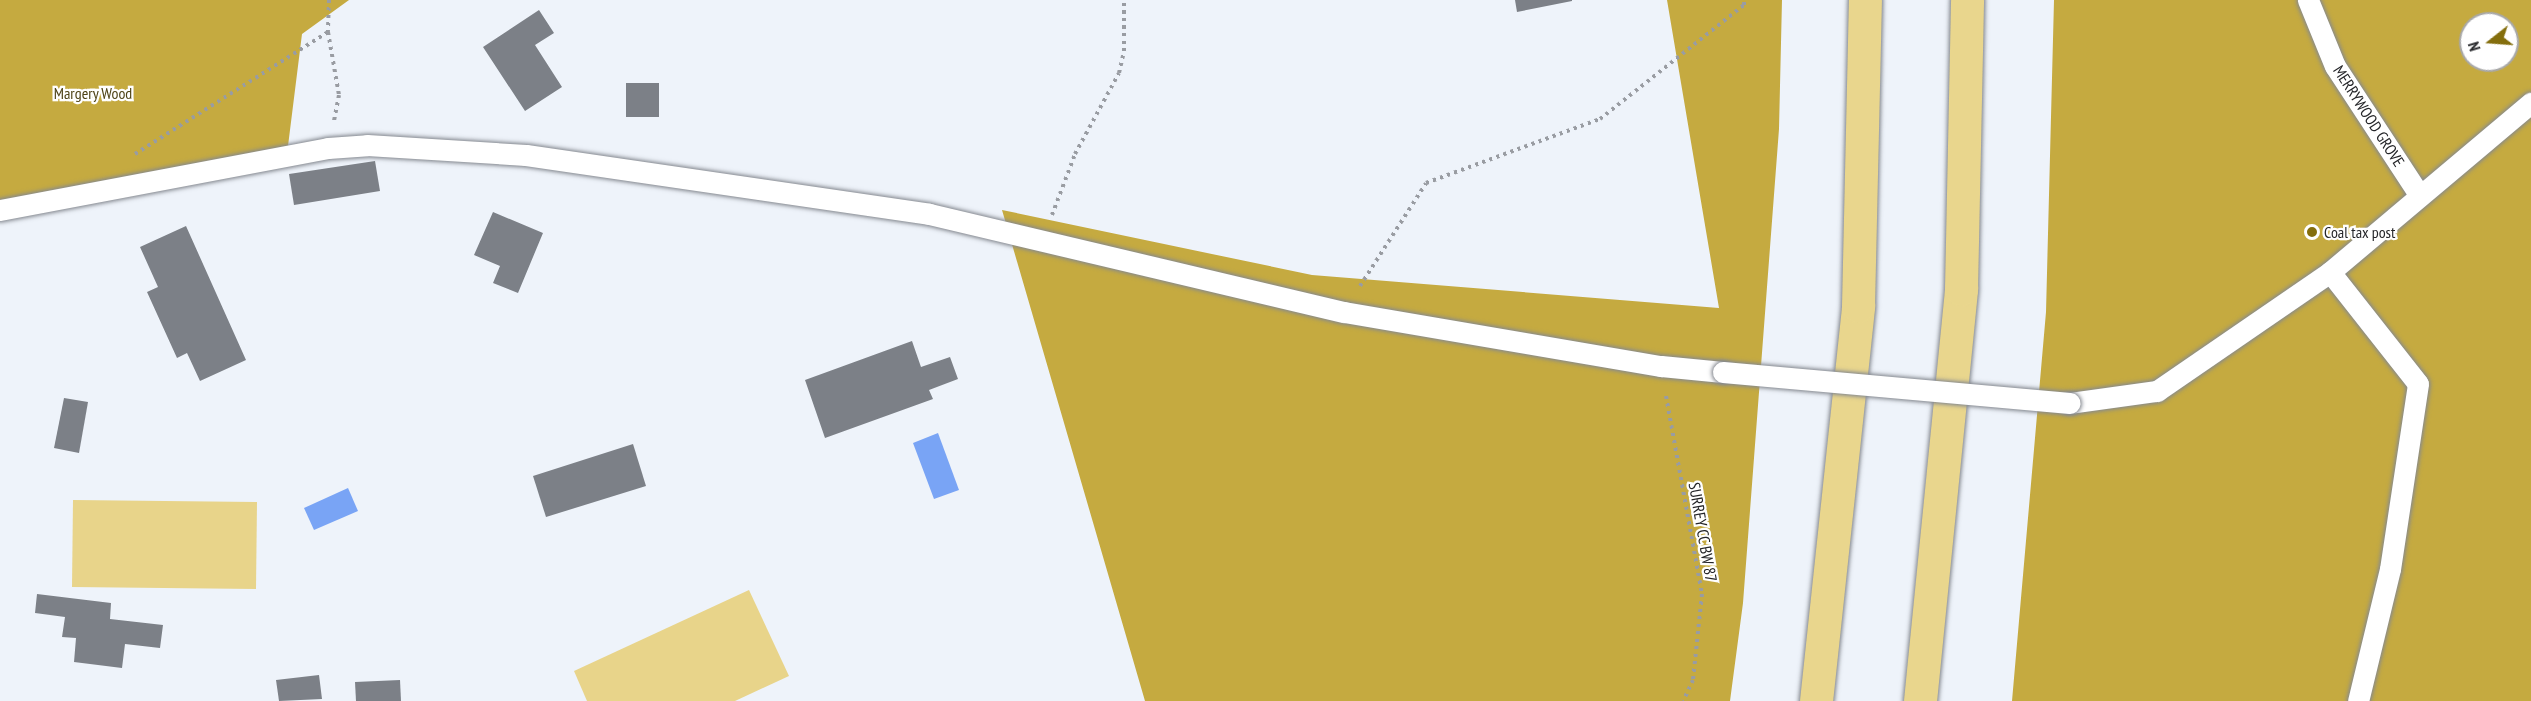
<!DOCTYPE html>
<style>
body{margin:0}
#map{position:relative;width:2531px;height:701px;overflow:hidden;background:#eef3fa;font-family:"PT Sans Narrow",sans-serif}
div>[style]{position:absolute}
.green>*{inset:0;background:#e8d48a}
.forest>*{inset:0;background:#c5aa40}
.water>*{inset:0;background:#79a4f5}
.building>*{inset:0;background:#7c8087}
.path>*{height:4px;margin-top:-2px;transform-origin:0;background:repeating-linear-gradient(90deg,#999ca2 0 3px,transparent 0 7.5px)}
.roads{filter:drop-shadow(0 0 2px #858990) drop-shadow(0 0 2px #858990)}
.service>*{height:21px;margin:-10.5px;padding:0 10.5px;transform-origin:10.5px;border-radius:10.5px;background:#fff}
.motorway>*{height:33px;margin:-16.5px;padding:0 16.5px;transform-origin:16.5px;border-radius:16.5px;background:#e9d68d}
.bridges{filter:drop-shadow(0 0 2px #858990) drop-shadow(0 0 2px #858990)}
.service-bridge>*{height:21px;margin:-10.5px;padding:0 10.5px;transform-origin:10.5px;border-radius:10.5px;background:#fff}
.dots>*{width:16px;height:16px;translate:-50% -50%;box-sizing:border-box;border:3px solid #fff;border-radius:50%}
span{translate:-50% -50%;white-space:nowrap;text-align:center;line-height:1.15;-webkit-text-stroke:4.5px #fff;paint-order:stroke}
.park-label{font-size:16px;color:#4e4317}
.street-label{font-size:16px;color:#252629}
.poi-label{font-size:16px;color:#252629}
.left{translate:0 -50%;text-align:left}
.north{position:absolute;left:2459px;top:12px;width:60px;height:60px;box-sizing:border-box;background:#fff;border:2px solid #a8a8a9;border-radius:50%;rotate:253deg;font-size:16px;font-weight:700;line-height:24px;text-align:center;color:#252629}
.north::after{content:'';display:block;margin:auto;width:21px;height:27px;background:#846e0d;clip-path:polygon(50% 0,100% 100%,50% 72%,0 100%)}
</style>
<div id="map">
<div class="green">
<i style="clip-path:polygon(73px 500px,257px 502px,256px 589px,72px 587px)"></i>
<i style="clip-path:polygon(749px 590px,789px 676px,735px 701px,587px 701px,574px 671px)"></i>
</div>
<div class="forest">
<i style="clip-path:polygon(0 0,349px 0,302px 34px,287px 154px,0 204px)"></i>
<i style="clip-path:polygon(1667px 0,1782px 0,1779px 129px,1743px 603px,1730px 701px,1145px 701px,1002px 210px,1312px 275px,1719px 308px)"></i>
<i style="clip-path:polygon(evenodd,2054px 0,2531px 0,2531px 701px,2012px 701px,2046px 312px,2054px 0,2471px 24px,2507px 24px,2507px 60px,2471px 60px,2471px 24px)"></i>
</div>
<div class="water">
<i style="clip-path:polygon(938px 433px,959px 490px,934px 499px,913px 443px)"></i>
<i style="clip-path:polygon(348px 488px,358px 511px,314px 530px,304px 508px)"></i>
</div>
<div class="building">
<i style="clip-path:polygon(1515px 0,1572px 0,1572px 1px,1517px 12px)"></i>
<i style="clip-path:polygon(539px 10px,554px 33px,535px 45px,562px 87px,525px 111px,483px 47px)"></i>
<i style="clip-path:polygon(626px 83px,659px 83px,659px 117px,626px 117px)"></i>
<i style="clip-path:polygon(375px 161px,380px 191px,294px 205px,289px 174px)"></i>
<i style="clip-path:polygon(493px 212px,543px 233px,518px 293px,493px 283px,500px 266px,474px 255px)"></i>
<i style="clip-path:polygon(186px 226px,246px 360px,200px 381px,187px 353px,177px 358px,147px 292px,158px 287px,140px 247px)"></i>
<i style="clip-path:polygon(912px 341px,921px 367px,950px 357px,958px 379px,929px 390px,933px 399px,825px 438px,805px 380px)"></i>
<i style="clip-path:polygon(64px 398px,88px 402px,79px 453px,54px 448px)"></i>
<i style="clip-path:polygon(633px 444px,646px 486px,546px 517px,533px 476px)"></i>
<i style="clip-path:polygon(37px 594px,111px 603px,110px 619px,163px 625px,160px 648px,125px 644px,122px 668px,74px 662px,76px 638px,62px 637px,65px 617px,35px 613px)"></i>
<i style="clip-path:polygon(319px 675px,322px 699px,279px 701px,276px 680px)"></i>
<i style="clip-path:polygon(400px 680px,401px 701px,356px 701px,355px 682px)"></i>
</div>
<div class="path">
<i style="left:329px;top:0;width:32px;rotate:92deg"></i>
<i style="left:328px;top:32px;width:64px;rotate:80.1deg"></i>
<i style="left:339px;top:95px;width:26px;rotate:101deg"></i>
<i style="left:135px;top:154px;width:228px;rotate:-32.3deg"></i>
<i style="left:1052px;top:215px;width:65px;rotate:-69.3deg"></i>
<i style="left:1075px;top:154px;width:92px;rotate:-61.5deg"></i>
<i style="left:1119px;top:73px;width:23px;rotate:-77deg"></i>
<i style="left:1124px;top:51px;width:51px;rotate:-90deg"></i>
<i style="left:1360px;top:286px;width:122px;rotate:-57.3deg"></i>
<i style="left:1426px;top:183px;width:185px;rotate:-20.2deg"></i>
<i style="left:1600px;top:119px;width:184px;rotate:-38.4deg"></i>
<i style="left:1744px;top:5px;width:5px;rotate:-90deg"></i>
<i style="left:1666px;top:396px;width:201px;rotate:79.7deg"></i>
<i style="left:1702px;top:594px;width:86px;rotate:96deg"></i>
<i style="left:1693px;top:680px;width:23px;rotate:115deg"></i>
</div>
<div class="roads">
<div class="service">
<i style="left:2308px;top:0;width:71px;rotate:67.8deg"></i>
<i style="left:2335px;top:66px;width:155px;rotate:56.8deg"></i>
<i style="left:0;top:210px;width:334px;rotate:-10.7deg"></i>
<i style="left:328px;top:148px;width:39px;rotate:-4deg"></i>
<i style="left:367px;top:145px;width:159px;rotate:3.6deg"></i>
<i style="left:526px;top:155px;width:407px;rotate:8.3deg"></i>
<i style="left:929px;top:214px;width:426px;rotate:13.3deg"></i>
<i style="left:1344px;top:312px;width:322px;rotate:9.7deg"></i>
<i style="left:1661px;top:366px;width:62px;rotate:5.5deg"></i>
<i style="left:2330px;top:272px;width:142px;rotate:51.8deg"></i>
<i style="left:2418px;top:384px;width:187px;rotate:98.6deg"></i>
<i style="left:2390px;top:569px;width:136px;rotate:103.6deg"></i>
<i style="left:2070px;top:403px;width:88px;rotate:-7.9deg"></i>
<i style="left:2157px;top:391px;width:210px;rotate:-34.5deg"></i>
<i style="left:2330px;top:272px;width:263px;rotate:-40.1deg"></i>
</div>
<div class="motorway">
<i style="left:1816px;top:701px;width:397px;rotate:-83.9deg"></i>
<i style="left:1858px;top:306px;width:306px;rotate:-88.7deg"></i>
<i style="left:1920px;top:701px;width:414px;rotate:-84.3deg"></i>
<i style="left:1961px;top:289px;width:289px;rotate:-88.8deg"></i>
</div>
</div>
<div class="bridges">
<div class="service-bridge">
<i style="left:1723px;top:372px;width:348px;rotate:5.1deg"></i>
</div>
</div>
<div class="dots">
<i style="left:2312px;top:232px;background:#846e0d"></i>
</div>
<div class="park-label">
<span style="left:93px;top:93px">Margery Wood</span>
</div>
<div class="street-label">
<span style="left:2369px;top:116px;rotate:57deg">MERRYWOOD GROVE</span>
<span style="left:1703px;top:532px;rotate:80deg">SURREY CC BW 87</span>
</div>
<div class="poi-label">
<span class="left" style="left:2324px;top:232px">Coal tax post</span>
</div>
<div class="north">N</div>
</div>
